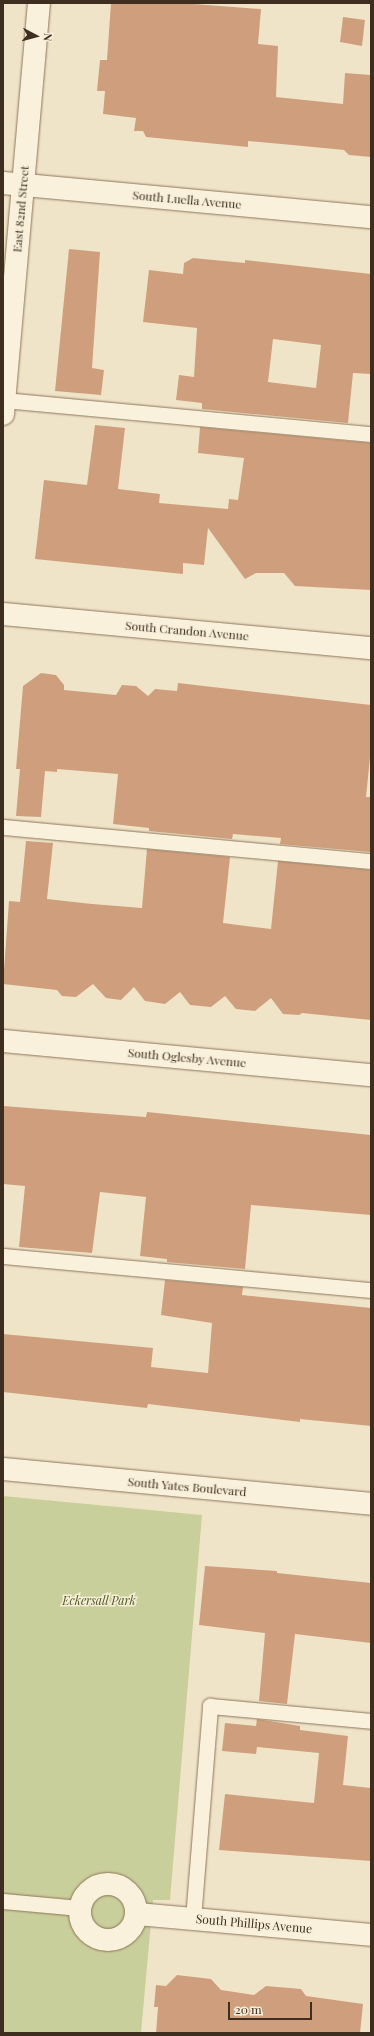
<!DOCTYPE html>
<style>
body{margin:0}
#map{position:relative;width:374px;height:2036px;overflow:hidden;background:#f0e4c8;font-family:"Playfair Display",serif}
div>[style]{position:absolute}
.green>*{inset:0;background:#c9cf9b}
.building>*{inset:0;background:#cf9f7d}
.roads{filter:drop-shadow(0 0 1px #8d765c) drop-shadow(0 0 1px #8d765c)}
.lane>*{height:15px;margin:-7.5px;padding:0 7.5px;transform-origin:7.5px;border-radius:7.5px;background:#faf1dc}
.street>*{height:22px;margin:-11px;padding:0 11px;transform-origin:11px;border-radius:11px;background:#faf1dc}
.street>.ring{margin:-11px;padding:0;box-sizing:content-box;background:none;border:22px solid #faf1dc;border-radius:50%}
.secondary>*{height:22px;margin:-11px;padding:0 11px;transform-origin:11px;border-radius:11px;background:#faf1dc}
span{translate:-50% -50%;white-space:nowrap;text-align:center;line-height:1.15;-webkit-text-stroke:3px #f7eed8;paint-order:stroke}
.street-label{font-size:12px;color:#3d2e20}
.park-label{font-size:12px;color:#4d5a26;font-style:italic}
.frame{position:absolute;inset:0;border:4px solid #3d2e20;pointer-events:none}
.north{position:absolute;left:16px;top:16px;width:40px;height:40px;-webkit-text-stroke:3px #f7eed8;paint-order:stroke;rotate:96deg;font-size:11px;font-weight:700;line-height:16px;text-align:center;color:#3d2e20}
.north::after{content:'';display:block;margin:auto;width:14px;height:18px;background:#3d2e20;clip-path:polygon(50% 0,100% 100%,50% 72%,0 100%)}
.scale{position:absolute;left:228px;top:2002px;width:84px;height:18px;box-sizing:border-box;border:2px solid #3d2e20;border-top:0;padding-left:5px;font-size:12px;line-height:14px;white-space:nowrap;color:#3d2e20;-webkit-text-stroke:3px #f7eed8;paint-order:stroke}
</style>
<div id="map">
<div class="green">
<i style="clip-path:polygon(3px 1496px,202px 1515px,170px 1900px,153px 1900px,141px 2033px,3px 2033px)"></i>
</div>
<div class="building">
<i style="clip-path:polygon(111px 3px,181px 3px,261px 9px,258px 44px,278px 46px,276px 97px,343px 104px,345px 73px,371px 75px,371px 157px,349px 155px,344px 150px,303px 146px,248px 141px,248px 147px,146px 137px,143px 131px,134px 131px,136px 118px,103px 114px,105px 91px,97px 91px,100px 60px,107px 60px)"></i>
<i style="clip-path:polygon(343px 17px,365px 20px,362px 46px,340px 42px)"></i>
<i style="clip-path:polygon(69px 249px,100px 252px,92px 368px,104px 370px,101px 395px,55px 391px)"></i>
<i style="clip-path:polygon(evenodd,193px 258px,245px 263px,245px 260px,371px 274px,371px 374px,353px 373px,348px 423px,202px 409px,202px 403px,176px 400px,179px 375px,194px 377px,197px 328px,143px 322px,149px 270px,183px 274px,184px 263px,193px 258px,273px 339px,321px 345px,316px 388px,268px 382px,273px 339px)"></i>
<i style="clip-path:polygon(95px 425px,125px 428px,118px 489px,160px 494px,159px 503px,228px 509px,229px 499px,238px 500px,244px 458px,198px 453px,200px 427px,371px 443px,371px 590px,295px 586px,284px 573px,256px 573px,245px 579px,208px 528px,204px 565px,183px 563px,183px 574px,35px 559px,44px 480px,87px 485px)"></i>
<i style="clip-path:polygon(41px 673px,56px 675px,64px 685px,64px 690px,116px 695px,122px 685px,136px 686px,148px 696px,155px 689px,177px 691px,178px 683px,371px 705px,371px 748px,366px 797px,371px 797px,371px 852px,280px 844px,281px 838px,233px 834px,232px 839px,149px 831px,149px 828px,113px 824px,118px 774px,57px 769px,57px 772px,45px 771px,41px 817px,16px 816px,20px 769px,16px 769px,23px 686px)"></i>
<i style="clip-path:polygon(26px 841px,53px 843px,47px 899px,92px 904px,142px 908px,147px 849px,230px 857px,223px 923px,271px 929px,278px 861px,371px 870px,371px 1020px,302px 1013px,299px 1015px,283px 1014px,271px 998px,255px 1011px,236px 1009px,225px 996px,211px 1007px,190px 1005px,180px 992px,165px 1004px,145px 1001px,134px 987px,121px 1000px,106px 998px,93px 984px,76px 997px,62px 996px,57px 990px,3px 984px,9px 901px,20px 902px)"></i>
<i style="clip-path:polygon(3px 1106px,146px 1117px,147px 1112px,371px 1135px,371px 1215px,251px 1205px,245px 1269px,167px 1262px,167px 1259px,140px 1256px,146px 1197px,100px 1192px,92px 1253px,19px 1247px,25px 1186px,3px 1184px)"></i>
<i style="clip-path:polygon(165px 1280px,243px 1287px,242px 1295px,371px 1308px,371px 1426px,300px 1419px,300px 1422px,148px 1404px,147px 1408px,3px 1392px,3px 1334px,153px 1348px,151px 1367px,208px 1373px,212px 1323px,161px 1315px)"></i>
<i style="clip-path:polygon(205px 1566px,277px 1571px,277px 1573px,371px 1583px,371px 1643px,295px 1634px,287px 1704px,259px 1701px,265px 1633px,199px 1625px)"></i>
<i style="clip-path:polygon(257px 1719px,300px 1726px,300px 1730px,348px 1736px,343px 1785px,371px 1788px,371px 1861px,219px 1850px,225px 1794px,314px 1803px,319px 1753px,257px 1747px,256px 1754px,222px 1751px,225px 1723px,256px 1726px)"></i>
<i style="clip-path:polygon(177px 1975px,211px 1979px,221px 1990px,254px 1995px,266px 1986px,301px 1989px,306px 1996px,363px 2004px,360px 2033px,156px 2033px,158px 2007px,154px 2007px,156px 1985px,166px 1986px)"></i>
</div>
<div class="roads">
<div class="lane">
<i style="left:3px;top:400px;width:370px;rotate:5.3deg"></i>
<i style="left:3px;top:827px;width:370px;rotate:5.3deg"></i>
<i style="left:3px;top:1256px;width:370px;rotate:5.3deg"></i>
<i style="left:3px;top:1901px;width:77px;rotate:5.2deg"></i>
<i style="left:193px;top:1919px;width:214px;rotate:-85.4deg"></i>
<i style="left:210px;top:1706px;width:162px;rotate:5.3deg"></i>
</div>
<div class="street">
<i style="left:3px;top:183px;width:370px;rotate:5.3deg"></i>
<i style="left:3px;top:414px;width:413px;rotate:-85deg"></i>
<i style="left:3px;top:614px;width:370px;rotate:5.3deg"></i>
<i style="left:3px;top:1041px;width:370px;rotate:5.3deg"></i>
<i class="ring" style="left:80px;top:1884px;width:34px;height:34px"></i>
<i style="left:137px;top:1914px;width:235px;rotate:5.1deg"></i>
</div>
<div class="secondary">
<i style="left:3px;top:1469px;width:370px;rotate:5.4deg"></i>
</div>
</div>
<div class="street-label">
<span style="left:187px;top:200px;rotate:5deg">South Luella Avenue</span>
<span style="left:21px;top:209px;rotate:-85deg">East 82nd Street</span>
<span style="left:187px;top:631px;rotate:5deg">South Crandon Avenue</span>
<span style="left:187px;top:1058px;rotate:5deg">South Oglesby Avenue</span>
<span style="left:187px;top:1487px;rotate:5deg">South Yates Boulevard</span>
<span style="left:254px;top:1924px;rotate:5deg">South Phillips Avenue</span>
</div>
<div class="park-label">
<span style="left:99px;top:1601px">Eckersall Park</span>
</div>
<div class="frame"></div>
<div class="north">N</div>
<div class="scale">20 m</div>
</div>
